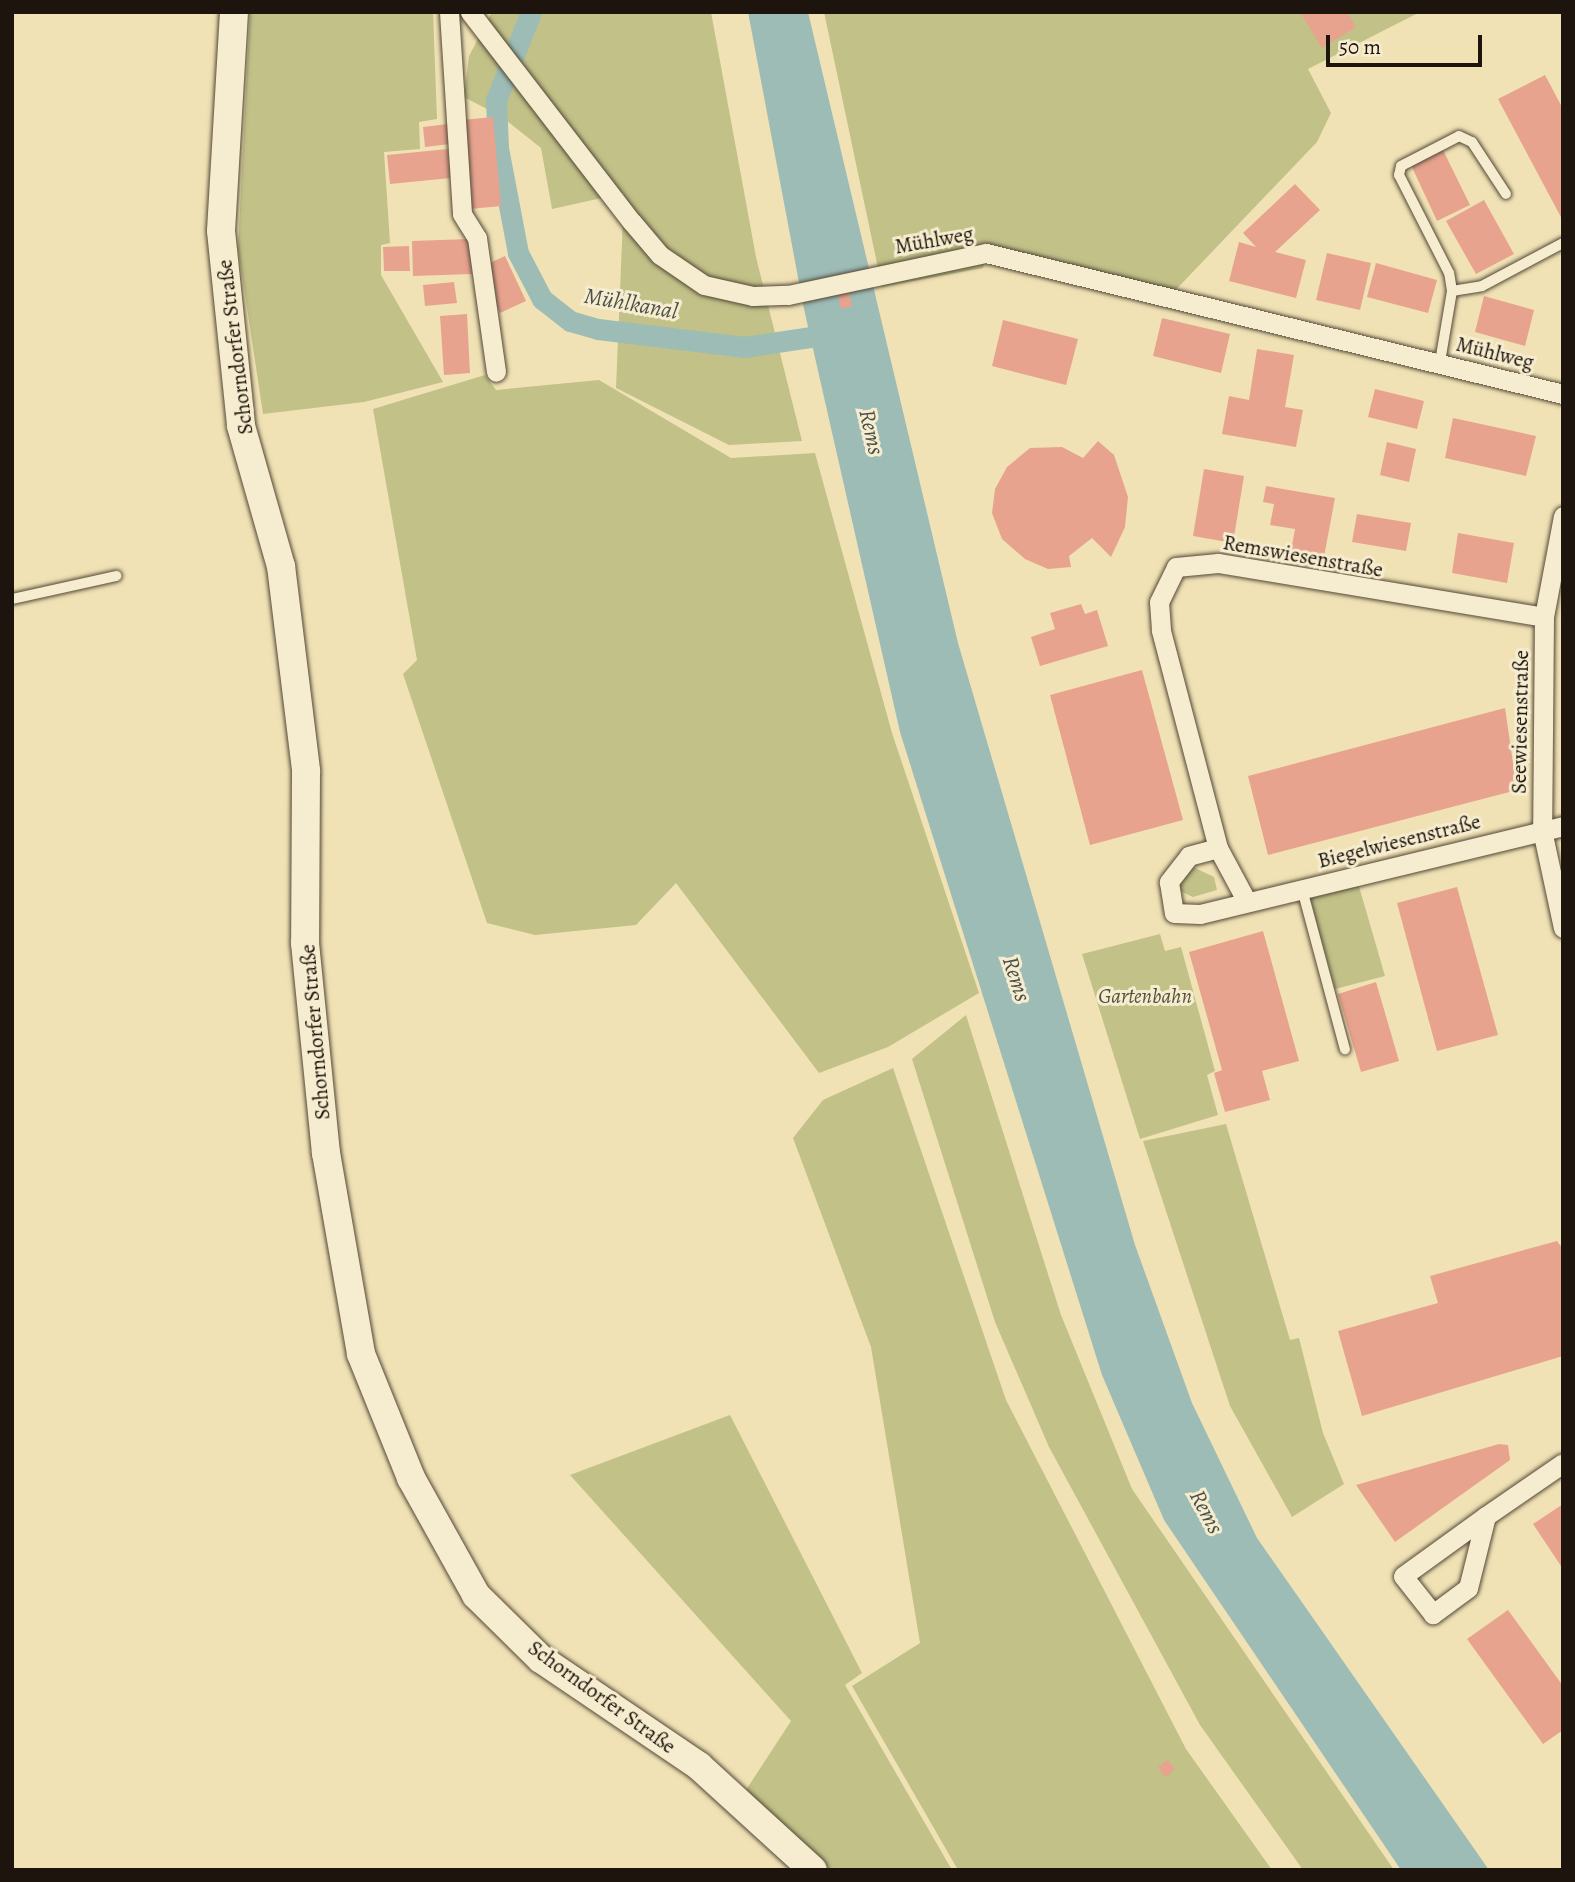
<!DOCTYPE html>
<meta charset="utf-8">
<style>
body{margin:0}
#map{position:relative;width:1575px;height:1882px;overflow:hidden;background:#f1e2b5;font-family:Alegreya,serif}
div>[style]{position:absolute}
.green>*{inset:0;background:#c1c188}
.water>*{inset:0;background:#9dbcb6}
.canal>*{height:21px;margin:-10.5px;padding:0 10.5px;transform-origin:10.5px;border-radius:10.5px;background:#9dbcb6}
.building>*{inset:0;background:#e7a38e}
.roads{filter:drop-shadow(0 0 2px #524837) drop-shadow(0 0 2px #524837)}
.lane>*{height:10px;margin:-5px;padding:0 5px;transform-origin:5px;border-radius:5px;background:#f6eccf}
.street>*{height:19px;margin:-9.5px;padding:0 9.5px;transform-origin:9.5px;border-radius:9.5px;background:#f6eccf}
.secondary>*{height:28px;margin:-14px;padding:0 14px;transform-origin:14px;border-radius:14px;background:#f6eccf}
span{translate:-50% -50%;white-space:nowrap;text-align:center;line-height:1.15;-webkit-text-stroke:6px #f6eccf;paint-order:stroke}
.street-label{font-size:21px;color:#1d150d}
.park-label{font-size:21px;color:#565138;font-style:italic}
.water-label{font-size:23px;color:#4a4f48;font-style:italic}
.frame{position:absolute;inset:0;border:14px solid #1d150d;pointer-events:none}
.scale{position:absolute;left:1326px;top:35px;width:156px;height:32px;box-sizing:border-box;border:4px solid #1d150d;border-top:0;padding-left:9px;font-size:21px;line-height:24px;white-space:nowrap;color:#1d150d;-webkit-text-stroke:5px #f6eccf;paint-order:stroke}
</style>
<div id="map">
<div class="green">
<i style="clip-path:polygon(250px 12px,433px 12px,437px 119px,419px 122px,420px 149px,384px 152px,390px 243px,381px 245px,381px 275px,443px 382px,364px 402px,263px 414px,238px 248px)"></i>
<i style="clip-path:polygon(492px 12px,711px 12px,756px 257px,802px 441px,729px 445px,616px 388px,624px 193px,552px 209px,541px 148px,502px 117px,464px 97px,469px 56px)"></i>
<i style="clip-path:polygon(824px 12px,1420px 12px,1308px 69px,1331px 113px,1317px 142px,1167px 299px,985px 261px,983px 268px,882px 287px)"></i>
<i style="clip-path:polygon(485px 375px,496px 390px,599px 380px,731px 458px,815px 453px,892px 733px,979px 993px,888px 1047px,819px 1073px,676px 883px,636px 925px,535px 935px,487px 923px,403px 674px,417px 660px,373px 409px)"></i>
<i style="clip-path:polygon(1193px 867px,1214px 877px,1217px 890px,1193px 897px,1180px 891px,1178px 877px)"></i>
<i style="clip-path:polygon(1358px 883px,1385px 976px,1335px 989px,1309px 895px)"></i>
<i style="clip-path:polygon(1160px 934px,1165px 951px,1181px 947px,1215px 1071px,1207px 1075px,1218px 1115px,1140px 1139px,1082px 954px)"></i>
<i style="clip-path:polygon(966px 1015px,1061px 1315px,1132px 1489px,1394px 1870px,1303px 1870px,1200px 1725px,1049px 1447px,995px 1322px,912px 1059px)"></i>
<i style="clip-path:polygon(893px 1068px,1006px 1400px,1186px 1749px,1272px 1870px,958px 1870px,852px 1686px,920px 1643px,871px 1347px,793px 1138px,823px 1100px)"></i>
<i style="clip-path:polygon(1226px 1124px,1290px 1340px,1299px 1338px,1323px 1433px,1344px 1484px,1292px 1517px,1230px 1406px,1143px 1141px)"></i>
<i style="clip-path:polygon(730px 1415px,862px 1673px,845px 1685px,952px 1870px,813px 1870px,746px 1790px,791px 1721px,570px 1475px)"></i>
</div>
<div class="water">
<i style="clip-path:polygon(748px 12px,808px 12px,958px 643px,1135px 1245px,1192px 1403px,1257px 1538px,1489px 1870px,1401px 1870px,1164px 1520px,1102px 1375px,900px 732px,804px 309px)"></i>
</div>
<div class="canal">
<i style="left:531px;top:12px;width:95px;rotate:111.7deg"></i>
<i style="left:496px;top:100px;width:48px;rotate:87.6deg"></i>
<i style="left:498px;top:148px;width:107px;rotate:79.2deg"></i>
<i style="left:518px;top:253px;width:52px;rotate:62.4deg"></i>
<i style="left:542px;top:299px;width:36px;rotate:38deg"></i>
<i style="left:570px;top:321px;width:29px;rotate:16deg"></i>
<i style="left:598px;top:329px;width:147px;rotate:7deg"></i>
<i style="left:744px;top:347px;width:95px;rotate:-8.5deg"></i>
</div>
<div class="building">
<i style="clip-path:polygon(1300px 12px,1347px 12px,1356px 27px,1322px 48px)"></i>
<i style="clip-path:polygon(1545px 75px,1563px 109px,1563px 221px,1498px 99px)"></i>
<i style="clip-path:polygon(493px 117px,501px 206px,470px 209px,462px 120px)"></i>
<i style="clip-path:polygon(448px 124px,450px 144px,425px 147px,423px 127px)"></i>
<i style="clip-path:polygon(448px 149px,451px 178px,390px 184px,387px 155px)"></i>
<i style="clip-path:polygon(1443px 150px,1470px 205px,1437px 221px,1411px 165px)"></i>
<i style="clip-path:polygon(1295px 184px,1320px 210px,1275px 252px,1306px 260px,1296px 298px,1229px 281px,1239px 242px,1256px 247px,1243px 233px)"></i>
<i style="clip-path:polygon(1484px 200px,1514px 254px,1476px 274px,1446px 221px)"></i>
<i style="clip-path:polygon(470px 239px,472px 274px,413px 276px,412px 241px)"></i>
<i style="clip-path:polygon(409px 246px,410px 271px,384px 271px,383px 247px)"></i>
<i style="clip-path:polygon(1327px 253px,1371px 263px,1360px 310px,1316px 300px)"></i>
<i style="clip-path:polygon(505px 256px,526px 301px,500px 313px,479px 268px)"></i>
<i style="clip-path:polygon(1376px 263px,1437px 280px,1428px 313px,1367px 297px)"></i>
<i style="clip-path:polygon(454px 282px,457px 303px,425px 306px,423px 285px)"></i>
<i style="clip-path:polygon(849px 293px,852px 306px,841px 309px,838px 295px)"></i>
<i style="clip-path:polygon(1484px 296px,1534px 310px,1525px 346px,1475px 332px)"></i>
<i style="clip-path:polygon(467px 314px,470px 373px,444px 375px,440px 316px)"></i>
<i style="clip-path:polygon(1162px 318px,1230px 334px,1221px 373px,1153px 356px)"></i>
<i style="clip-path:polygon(1003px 320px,1078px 339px,1066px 385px,992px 366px)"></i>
<i style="clip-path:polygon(1257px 349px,1294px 355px,1285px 407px,1303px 410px,1296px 447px,1222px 434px,1229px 396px,1249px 400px)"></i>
<i style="clip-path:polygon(1375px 389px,1424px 401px,1417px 429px,1368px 417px)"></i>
<i style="clip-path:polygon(1453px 418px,1536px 436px,1526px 476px,1445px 458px)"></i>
<i style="clip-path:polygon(1098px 441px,1114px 455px,1128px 497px,1125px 527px,1111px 557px,1092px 538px,1069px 556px,1071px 567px,1048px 569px,1025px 559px,1002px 539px,992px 513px,995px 489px,1007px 467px,1030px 448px,1062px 447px,1083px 458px)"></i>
<i style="clip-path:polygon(1387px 442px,1416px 449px,1409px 482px,1380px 475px)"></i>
<i style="clip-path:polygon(1204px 469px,1244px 476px,1233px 543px,1193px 536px)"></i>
<i style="clip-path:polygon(1266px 486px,1335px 498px,1324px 557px,1291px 551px,1295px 529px,1270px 525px,1274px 504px,1263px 502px)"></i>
<i style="clip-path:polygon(1357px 514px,1411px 523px,1406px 551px,1352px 542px)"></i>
<i style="clip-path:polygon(1458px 533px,1514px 543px,1507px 583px,1452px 573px)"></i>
<i style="clip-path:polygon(1081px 604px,1085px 614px,1097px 610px,1108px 646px,1040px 666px,1031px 637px,1055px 629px,1050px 613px)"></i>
<i style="clip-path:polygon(1142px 670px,1183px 820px,1090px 845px,1050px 695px)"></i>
<i style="clip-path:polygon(1505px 708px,1517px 790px,1268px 855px,1248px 776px)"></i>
<i style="clip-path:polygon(1457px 887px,1498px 1035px,1437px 1051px,1397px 903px)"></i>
<i style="clip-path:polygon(1263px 931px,1299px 1061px,1262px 1071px,1270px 1100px,1225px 1112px,1214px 1073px,1222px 1070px,1189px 952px)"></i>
<i style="clip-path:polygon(1376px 982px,1399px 1061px,1361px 1072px,1338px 994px)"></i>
<i style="clip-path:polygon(1557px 1241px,1563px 1249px,1563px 1356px,1362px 1416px,1338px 1331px,1438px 1303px,1430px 1276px)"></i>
<i style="clip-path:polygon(1499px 1444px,1508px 1445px,1510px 1460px,1395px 1542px,1356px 1485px)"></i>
<i style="clip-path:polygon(1563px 1504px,1563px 1569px,1533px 1524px)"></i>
<i style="clip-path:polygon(1508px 1610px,1563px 1686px,1563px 1730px,1543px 1744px,1467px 1639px)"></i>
<i style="clip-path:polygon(1168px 1760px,1175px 1770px,1165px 1777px,1158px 1767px)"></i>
</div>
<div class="roads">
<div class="lane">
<i style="left:1452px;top:291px;width:30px;rotate:-9deg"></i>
<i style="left:1482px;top:286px;width:92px;rotate:-28deg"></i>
<i style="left:1440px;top:362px;width:72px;rotate:-80.4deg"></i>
<i style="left:1452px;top:291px;width:18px;rotate:-99deg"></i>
<i style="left:1449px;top:273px;width:110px;rotate:-117deg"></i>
<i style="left:1399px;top:175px;width:9px;rotate:-77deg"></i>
<i style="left:1401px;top:166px;width:65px;rotate:-27.3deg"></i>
<i style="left:1459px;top:136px;width:14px;rotate:25deg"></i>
<i style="left:1472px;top:142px;width:62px;rotate:56.8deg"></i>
<i style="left:12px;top:599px;width:107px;rotate:-12.5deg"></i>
<i style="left:1302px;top:889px;width:166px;rotate:75deg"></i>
</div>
<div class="street">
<i style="left:449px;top:12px;width:202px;rotate:86.3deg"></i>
<i style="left:462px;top:214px;width:28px;rotate:58deg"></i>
<i style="left:477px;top:238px;width:135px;rotate:81.9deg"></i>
<i style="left:470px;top:12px;width:265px;rotate:52.4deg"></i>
<i style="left:632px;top:222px;width:43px;rotate:49.7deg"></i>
<i style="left:660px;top:255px;width:53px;rotate:34.3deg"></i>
<i style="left:704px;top:285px;width:50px;rotate:12.7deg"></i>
<i style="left:753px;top:296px;width:35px;rotate:-2deg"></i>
<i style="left:788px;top:295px;width:202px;rotate:-12deg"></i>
<i style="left:986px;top:253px;width:594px;rotate:13.73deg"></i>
<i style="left:1563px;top:516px;width:103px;rotate:100.7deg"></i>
<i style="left:1544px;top:617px;width:213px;rotate:90.5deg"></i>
<i style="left:1542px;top:830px;width:100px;rotate:77.9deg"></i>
<i style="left:1218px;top:848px;width:225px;rotate:-104.7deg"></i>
<i style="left:1161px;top:630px;width:28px;rotate:-94deg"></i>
<i style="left:1159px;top:602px;width:39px;rotate:-64deg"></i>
<i style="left:1176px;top:567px;width:42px;rotate:-5.4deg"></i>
<i style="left:1218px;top:563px;width:330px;rotate:9.4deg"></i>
<i style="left:1247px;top:902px;width:61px;rotate:-118.2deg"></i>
<i style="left:1218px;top:848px;width:30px;rotate:165deg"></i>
<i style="left:1189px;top:856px;width:33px;rotate:128deg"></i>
<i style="left:1169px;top:882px;width:31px;rotate:81deg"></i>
<i style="left:1174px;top:913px;width:26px;rotate:2deg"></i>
<i style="left:1200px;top:914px;width:374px;rotate:-13.6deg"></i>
<i style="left:1486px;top:1516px;width:74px;rotate:104deg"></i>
<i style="left:1468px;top:1588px;width:44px;rotate:143.4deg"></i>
<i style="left:1433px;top:1614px;width:48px;rotate:-128.3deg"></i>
<i style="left:1403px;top:1576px;width:102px;rotate:-35.9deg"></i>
<i style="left:1486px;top:1516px;width:93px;rotate:-34.5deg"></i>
</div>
<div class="secondary">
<i style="left:234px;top:12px;width:219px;rotate:93.4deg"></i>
<i style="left:221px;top:231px;width:196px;rotate:84.1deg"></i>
<i style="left:241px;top:426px;width:146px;rotate:74.1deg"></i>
<i style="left:281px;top:566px;width:207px;rotate:83deg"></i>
<i style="left:306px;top:771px;width:172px;rotate:90.3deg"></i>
<i style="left:305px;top:943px;width:211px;rotate:84.3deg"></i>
<i style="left:326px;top:1153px;width:204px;rotate:80.1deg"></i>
<i style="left:361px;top:1354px;width:134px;rotate:68deg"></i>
<i style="left:411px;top:1478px;width:134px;rotate:60.9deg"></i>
<i style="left:476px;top:1595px;width:91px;rotate:44.6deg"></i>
<i style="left:541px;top:1659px;width:191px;rotate:34.1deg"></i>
<i style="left:699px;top:1766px;width:154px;rotate:42.4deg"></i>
</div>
</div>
<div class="street-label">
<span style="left:934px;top:240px;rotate:-10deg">Mühlweg</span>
<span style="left:235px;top:347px;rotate:-97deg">Schorndorfer Straße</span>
<span style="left:1495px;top:353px;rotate:14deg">Mühlweg</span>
<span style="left:1303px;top:556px;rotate:10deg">Remswiesenstraße</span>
<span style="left:1520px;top:722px;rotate:-89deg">Seewiesenstraße</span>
<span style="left:1399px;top:841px;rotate:-14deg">Biegelwiesenstraße</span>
<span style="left:315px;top:1032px;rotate:-95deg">Schorndorfer Straße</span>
<span style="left:602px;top:1697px;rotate:36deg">Schorndorfer Straße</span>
</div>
<div class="park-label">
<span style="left:1145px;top:996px">Gartenbahn</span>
</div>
<div class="water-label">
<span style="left:631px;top:304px;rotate:10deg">Mühlkanal</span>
<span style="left:871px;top:432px;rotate:77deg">Rems</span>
<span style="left:1016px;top:979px;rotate:72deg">Rems</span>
<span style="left:1206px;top:1512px;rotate:62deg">Rems</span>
</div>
<div class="frame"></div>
<div class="scale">50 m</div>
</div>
